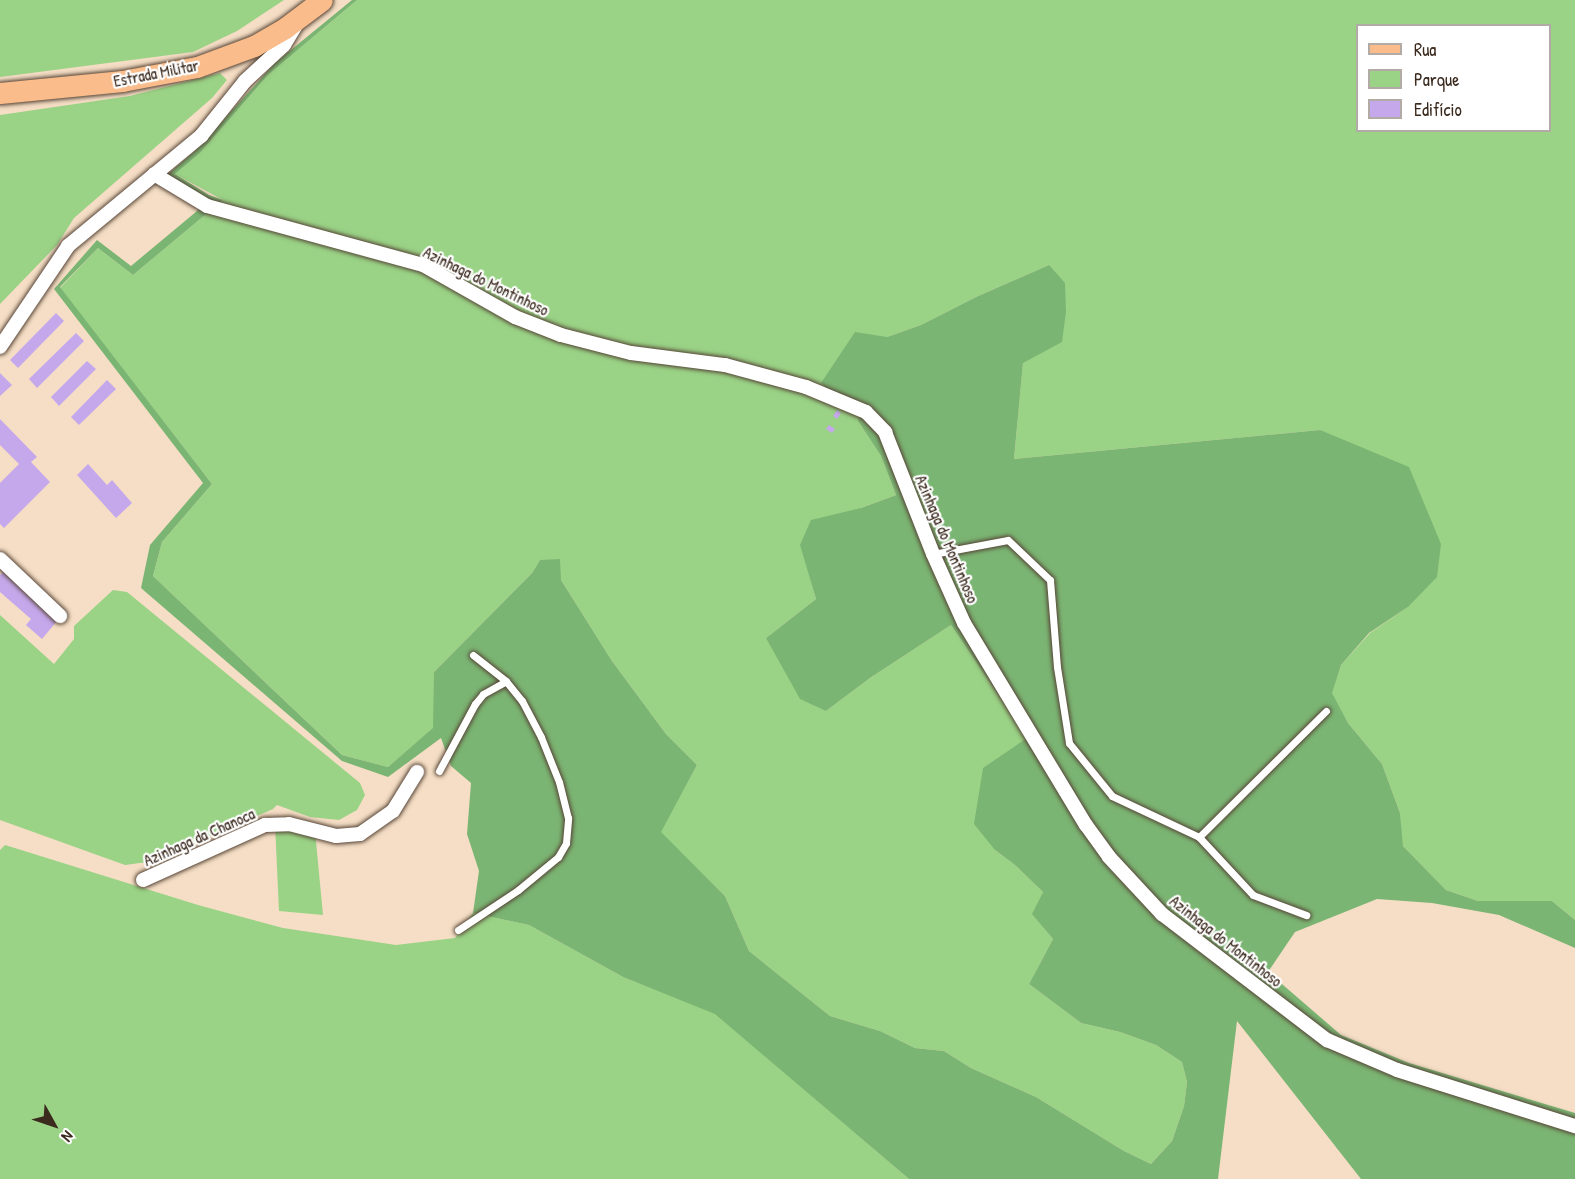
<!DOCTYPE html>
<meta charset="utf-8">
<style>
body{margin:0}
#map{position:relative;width:1575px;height:1179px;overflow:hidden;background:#f5dec5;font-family:"Patrick Hand",sans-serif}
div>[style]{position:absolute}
.green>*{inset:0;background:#9ad386}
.forest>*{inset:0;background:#7bb573}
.building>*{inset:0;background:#c5a8eb}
.roads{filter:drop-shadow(0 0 2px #574537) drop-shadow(0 0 2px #574537)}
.service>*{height:7px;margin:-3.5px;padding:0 3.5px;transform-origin:3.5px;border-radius:3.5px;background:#fff}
.minor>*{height:14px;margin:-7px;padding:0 7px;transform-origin:7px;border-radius:7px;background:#fff}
.primary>*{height:21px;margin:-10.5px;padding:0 10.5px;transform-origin:10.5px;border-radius:10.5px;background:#f9bc8a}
span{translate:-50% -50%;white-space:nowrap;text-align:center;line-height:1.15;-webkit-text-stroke:4.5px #fff;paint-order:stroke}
.street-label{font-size:16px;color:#3b2a1e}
.legend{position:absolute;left:1356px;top:24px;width:195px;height:108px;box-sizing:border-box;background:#fff;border:2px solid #b1aaa5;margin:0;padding:8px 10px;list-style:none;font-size:18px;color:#3b2a1e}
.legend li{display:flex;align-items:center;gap:12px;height:30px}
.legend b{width:30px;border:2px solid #b1aaa5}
.north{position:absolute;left:24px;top:1095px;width:60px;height:60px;-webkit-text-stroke:4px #fff;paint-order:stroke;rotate:130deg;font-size:16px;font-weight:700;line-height:24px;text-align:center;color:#3b2a1e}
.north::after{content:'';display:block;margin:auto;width:21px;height:27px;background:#3b2a1e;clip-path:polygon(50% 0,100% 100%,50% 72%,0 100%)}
</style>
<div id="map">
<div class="green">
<i style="clip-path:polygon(0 0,284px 0,237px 31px,193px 52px,0 77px)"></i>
<i style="clip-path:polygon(evenodd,357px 0,1575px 0,1575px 920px,1552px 901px,1478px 901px,1446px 890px,1401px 844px,1400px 813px,1382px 764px,1348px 723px,1331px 693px,1341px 665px,1370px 633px,1408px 607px,1320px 430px,1014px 459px,1023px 362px,1049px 265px,976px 297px,921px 325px,887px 337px,858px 421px,881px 456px,896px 495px,861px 508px,801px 545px,816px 599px,766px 638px,826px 711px,870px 678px,951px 625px,1027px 738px,995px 850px,1015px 865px,1043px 892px,1033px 914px,1053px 939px,1029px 984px,1081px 1023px,1120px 1032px,1156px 1045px,1182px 1062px,1187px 1082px,1184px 1106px,1172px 1141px,1151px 1164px,1124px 1151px,1036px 1097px,971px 1068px,944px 1051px,915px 1048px,880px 1031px,830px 1016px,749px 951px,725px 896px,660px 832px,697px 765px,666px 734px,612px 661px,561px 580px,540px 560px,532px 573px,434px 672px,434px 728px,388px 767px,342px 755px,153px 576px,162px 542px,212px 484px,60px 288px,98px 248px,133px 275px,223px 200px,175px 174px,200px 153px,268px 75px,357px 0,1358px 26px,1550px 26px,1550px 130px,1358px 130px,1358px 26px)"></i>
<i style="clip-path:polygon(220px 73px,227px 80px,212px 98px,74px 218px,57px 245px,0 304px,0 115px,130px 96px)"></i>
<i style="clip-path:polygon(113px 590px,127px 592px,360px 783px,365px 795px,357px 810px,339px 820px,310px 817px,277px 805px,273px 809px,155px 861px,125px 865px,0 820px,0 615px,54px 664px,74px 639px,74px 626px)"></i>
<i style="clip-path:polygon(275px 824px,315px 831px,323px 915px,279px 911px)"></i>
<i style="clip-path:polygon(5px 845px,198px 905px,283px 928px,396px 945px,455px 938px,473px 913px,529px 925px,623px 977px,715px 1013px,909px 1179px,0 1179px,0 850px)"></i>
</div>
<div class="forest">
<i style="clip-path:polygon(352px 0,357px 0,268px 75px,200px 153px,175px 174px,209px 195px,223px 200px,133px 275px,98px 248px,60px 287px,212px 484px,162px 542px,153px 576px,342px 755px,388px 767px,433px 728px,434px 672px,532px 573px,540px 560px,560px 559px,561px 580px,612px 661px,666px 734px,697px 765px,661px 832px,725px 896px,749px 951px,830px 1016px,880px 1031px,915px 1048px,944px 1051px,971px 1068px,1036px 1097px,1124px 1151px,1151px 1164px,1172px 1141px,1184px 1106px,1187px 1082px,1182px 1062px,1156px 1045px,1120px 1032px,1081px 1023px,1029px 984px,1053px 939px,1032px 914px,1043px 892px,1015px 865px,995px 850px,974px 824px,983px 768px,1027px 738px,951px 625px,870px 678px,826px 711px,800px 699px,766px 638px,816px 599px,800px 545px,811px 520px,861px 508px,896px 495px,881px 456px,858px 421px,859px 413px,821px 383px,855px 332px,887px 337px,921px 325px,976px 297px,1049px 265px,1065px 283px,1066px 312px,1062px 342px,1023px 363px,1014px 459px,1320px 430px,1409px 467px,1441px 544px,1437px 577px,1408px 607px,1369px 633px,1341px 665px,1332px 693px,1348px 723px,1382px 764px,1400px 813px,1403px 846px,1446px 890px,1478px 901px,1552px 901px,1575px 920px,1575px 948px,1499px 915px,1432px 903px,1377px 899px,1295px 932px,1268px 972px,1341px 1035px,1409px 1063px,1575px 1113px,1575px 1179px,1361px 1179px,1237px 1021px,1218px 1179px,909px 1179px,715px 1014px,623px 977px,529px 925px,473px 913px,479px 871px,467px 834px,471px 783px,451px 766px,441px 738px,388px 777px,342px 761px,141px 588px,150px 545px,203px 483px,54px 289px,97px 240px,131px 266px,197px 211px,206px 200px,166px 176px,196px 150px,275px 63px)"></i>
</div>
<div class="building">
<i style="clip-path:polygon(56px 313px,64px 321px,18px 368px,10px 360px)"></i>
<i style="clip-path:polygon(76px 333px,84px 341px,37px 388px,29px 379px)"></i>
<i style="clip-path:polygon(87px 361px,96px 369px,59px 406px,51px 397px)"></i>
<i style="clip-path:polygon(0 373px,12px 385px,0 396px)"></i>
<i style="clip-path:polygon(107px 380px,116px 389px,79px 425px,71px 417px)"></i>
<i style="clip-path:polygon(837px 410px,841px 413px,837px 419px,833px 416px)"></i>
<i style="clip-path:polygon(0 419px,37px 457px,31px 462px,50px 482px,4px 528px,0 524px,0 483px,19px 464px,0 445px)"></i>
<i style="clip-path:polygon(829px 425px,835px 429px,832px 433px,826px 429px)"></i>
<i style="clip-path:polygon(88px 464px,107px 485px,112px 480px,132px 503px,116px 518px,77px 475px)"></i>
<i style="clip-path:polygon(3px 572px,57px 621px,42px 639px,26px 625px,31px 619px,0 592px,0 575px)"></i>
</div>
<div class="roads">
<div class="service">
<i style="left:933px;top:554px;width:76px;rotate:-10.6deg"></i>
<i style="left:1008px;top:540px;width:58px;rotate:43.6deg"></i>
<i style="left:1050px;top:580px;width:87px;rotate:85.4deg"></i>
<i style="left:1057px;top:667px;width:77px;rotate:81deg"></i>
<i style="left:1069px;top:743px;width:68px;rotate:50.9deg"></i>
<i style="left:1112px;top:796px;width:96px;rotate:25.2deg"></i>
<i style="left:1199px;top:837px;width:79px;rotate:47deg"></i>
<i style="left:1253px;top:895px;width:57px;rotate:20.7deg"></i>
<i style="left:439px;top:771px;width:76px;rotate:-61.8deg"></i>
<i style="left:475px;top:704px;width:13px;rotate:-51deg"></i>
<i style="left:483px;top:694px;width:26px;rotate:-29deg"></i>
<i style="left:1199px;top:837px;width:179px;rotate:-44.8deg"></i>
<i style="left:458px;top:930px;width:72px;rotate:-33.7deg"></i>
<i style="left:518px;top:890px;width:52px;rotate:-39.5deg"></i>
<i style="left:558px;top:857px;width:16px;rotate:-60deg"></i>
<i style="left:566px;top:843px;width:25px;rotate:-85deg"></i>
<i style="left:568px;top:818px;width:37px;rotate:-104deg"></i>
<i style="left:559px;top:782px;width:48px;rotate:-111.8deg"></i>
<i style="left:541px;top:737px;width:41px;rotate:-117.8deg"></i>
<i style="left:522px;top:701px;width:26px;rotate:-129deg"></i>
<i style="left:506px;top:681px;width:42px;rotate:-141.8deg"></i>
</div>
<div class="minor">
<i style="left:154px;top:174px;width:62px;rotate:31.1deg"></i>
<i style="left:207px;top:206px;width:224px;rotate:15.3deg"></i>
<i style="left:423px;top:265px;width:106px;rotate:29.5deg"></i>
<i style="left:515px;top:317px;width:49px;rotate:21.4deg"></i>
<i style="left:561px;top:335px;width:72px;rotate:14.4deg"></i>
<i style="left:631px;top:353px;width:95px;rotate:7.3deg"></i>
<i style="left:725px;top:365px;width:84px;rotate:15.2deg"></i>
<i style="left:806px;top:387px;width:65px;rotate:22.6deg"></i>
<i style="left:866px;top:412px;width:28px;rotate:46deg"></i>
<i style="left:885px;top:432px;width:131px;rotate:68.5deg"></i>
<i style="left:933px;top:554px;width:76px;rotate:65.8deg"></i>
<i style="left:964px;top:623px;width:236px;rotate:58.9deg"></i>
<i style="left:1086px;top:825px;width:39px;rotate:54deg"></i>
<i style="left:1109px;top:857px;width:78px;rotate:47.1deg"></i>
<i style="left:1162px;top:914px;width:208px;rotate:37.4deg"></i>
<i style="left:1327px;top:1040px;width:76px;rotate:23.2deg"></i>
<i style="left:1397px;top:1070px;width:187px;rotate:17.5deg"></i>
<i style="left:0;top:347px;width:122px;rotate:-56deg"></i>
<i style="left:68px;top:246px;width:173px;rotate:-39.6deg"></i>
<i style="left:201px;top:136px;width:70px;rotate:-51.3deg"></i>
<i style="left:245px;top:81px;width:53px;rotate:-42.7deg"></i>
<i style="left:284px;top:45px;width:23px;rotate:-59deg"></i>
<i style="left:0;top:559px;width:83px;rotate:43.5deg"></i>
<i style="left:143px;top:880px;width:134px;rotate:-24.3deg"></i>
<i style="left:265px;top:825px;width:24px;rotate:-2deg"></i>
<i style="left:289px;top:824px;width:49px;rotate:14.3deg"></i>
<i style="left:336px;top:836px;width:24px;rotate:-5deg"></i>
<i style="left:360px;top:834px;width:40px;rotate:-34.9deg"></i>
<i style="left:393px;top:811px;width:46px;rotate:-58.4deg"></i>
</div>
<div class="primary">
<i style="left:0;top:93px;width:123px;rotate:-5.6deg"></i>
<i style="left:122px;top:81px;width:76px;rotate:-10.6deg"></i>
<i style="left:197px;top:67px;width:61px;rotate:-20.2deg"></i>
<i style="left:254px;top:46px;width:36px;rotate:-30deg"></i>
<i style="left:285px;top:28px;width:46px;rotate:-37.1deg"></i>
</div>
</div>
<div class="street-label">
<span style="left:156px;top:73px;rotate:-11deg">Estrada Militar</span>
<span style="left:486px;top:281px;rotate:26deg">Azinhaga do Montinhoso</span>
<span style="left:947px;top:539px;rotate:67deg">Azinhaga do Montinhoso</span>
<span style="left:199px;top:837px;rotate:-24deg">Azinhaga da Chanoca</span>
<span style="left:1226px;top:941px;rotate:38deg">Azinhaga do Montinhoso</span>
</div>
<ul class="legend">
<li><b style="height:8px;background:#f9bc8a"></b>Rua</li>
<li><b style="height:16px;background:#9ad386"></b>Parque</li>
<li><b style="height:16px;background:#c5a8eb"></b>Edifício</li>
</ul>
<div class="north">N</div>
</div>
